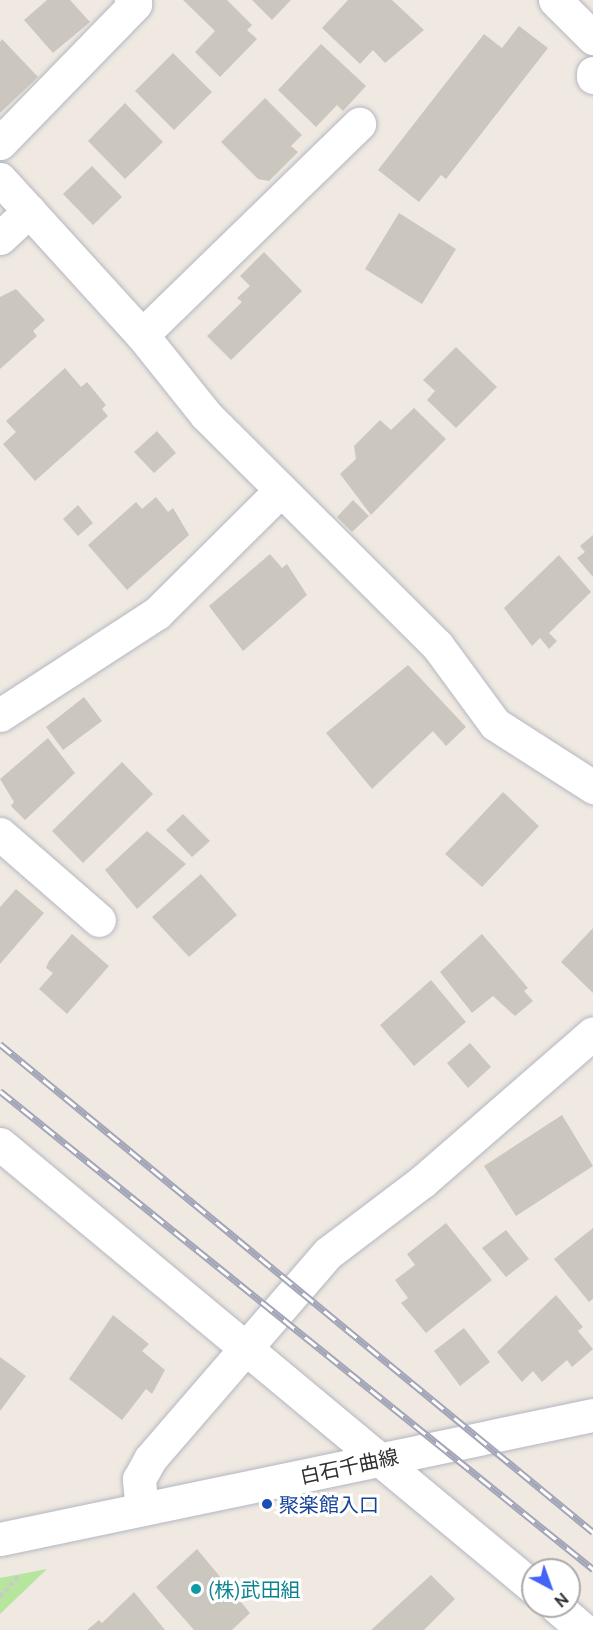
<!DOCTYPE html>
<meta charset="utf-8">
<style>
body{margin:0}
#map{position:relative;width:593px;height:1630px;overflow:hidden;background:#efe9e1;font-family:Ubuntu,"Noto Sans JP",sans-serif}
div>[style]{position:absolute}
.green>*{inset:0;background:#b6e59e}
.building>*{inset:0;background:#cbc7bf}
.path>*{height:4px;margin-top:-2px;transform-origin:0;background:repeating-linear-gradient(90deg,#c9c9c9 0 4.5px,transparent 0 7.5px)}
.roads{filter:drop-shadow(0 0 2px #b4b7c1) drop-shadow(0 0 2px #b4b7c1)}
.minor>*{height:33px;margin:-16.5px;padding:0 16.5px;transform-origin:16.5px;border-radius:16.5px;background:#fff}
.secondary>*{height:33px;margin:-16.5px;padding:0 16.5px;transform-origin:16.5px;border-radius:16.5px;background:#fff}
.rail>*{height:7px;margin-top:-3.5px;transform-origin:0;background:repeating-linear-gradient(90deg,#fff 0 14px,#a3a6b8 0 28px);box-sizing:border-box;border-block:2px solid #a3a6b8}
.dots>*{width:16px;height:16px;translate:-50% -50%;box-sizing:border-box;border:3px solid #fff;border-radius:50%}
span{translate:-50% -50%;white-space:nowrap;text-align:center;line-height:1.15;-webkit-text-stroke:6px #fff;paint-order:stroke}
.street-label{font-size:20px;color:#2e2e2e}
.transit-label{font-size:20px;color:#164399}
.left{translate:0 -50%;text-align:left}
.culture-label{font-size:20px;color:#0d838f}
.north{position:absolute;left:521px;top:1558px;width:60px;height:60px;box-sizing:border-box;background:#fff;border:2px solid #ababab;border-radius:50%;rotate:139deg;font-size:16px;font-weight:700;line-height:24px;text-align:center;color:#2e2e2e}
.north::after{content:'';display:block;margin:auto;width:21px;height:27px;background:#4264fb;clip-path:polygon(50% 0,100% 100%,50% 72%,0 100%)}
</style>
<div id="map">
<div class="green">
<i style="clip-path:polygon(47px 1569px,0 1614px,0 1578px)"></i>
</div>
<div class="building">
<i style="clip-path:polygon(47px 0,70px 0,90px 22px,53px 53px,24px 20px)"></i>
<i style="clip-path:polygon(183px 0,227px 0,252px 25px,247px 30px,257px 39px,220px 77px,195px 52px,215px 31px)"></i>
<i style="clip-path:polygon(252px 0,291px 0,272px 20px)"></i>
<i style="clip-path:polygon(348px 0,392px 0,424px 30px,385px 63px,373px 50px,360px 64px,322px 28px)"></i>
<i style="clip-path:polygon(519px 26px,548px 48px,446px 179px,441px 175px,419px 202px,378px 170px,484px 34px,502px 48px)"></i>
<i style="clip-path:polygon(2px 39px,38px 77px,0 113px,0 42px)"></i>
<i style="clip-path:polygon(321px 44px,366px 86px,343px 111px,337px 105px,316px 127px,278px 90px)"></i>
<i style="clip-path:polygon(173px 53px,212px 92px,174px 130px,135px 91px)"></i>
<i style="clip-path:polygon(265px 98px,302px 135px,291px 146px,298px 152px,269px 181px,258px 179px,221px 142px)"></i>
<i style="clip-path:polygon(125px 103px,163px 142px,125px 179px,88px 141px)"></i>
<i style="clip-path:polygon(92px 166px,122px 197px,93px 225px,63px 194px)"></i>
<i style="clip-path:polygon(399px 213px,456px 249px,422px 304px,365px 269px)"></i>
<i style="clip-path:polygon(264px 252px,302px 291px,231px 360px,207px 336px,242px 302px,237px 298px,250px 286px,240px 276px)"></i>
<i style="clip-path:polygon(16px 289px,45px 320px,33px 331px,37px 336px,0 369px,0 297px)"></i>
<i style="clip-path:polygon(456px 347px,497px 387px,456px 428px,427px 400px,435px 391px,423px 380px)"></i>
<i style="clip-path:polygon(65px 368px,81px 387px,87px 382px,106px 405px,102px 409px,108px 416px,35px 481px,3px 444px,16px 432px,6px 421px)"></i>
<i style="clip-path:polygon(414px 408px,446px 439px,371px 515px,340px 474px,356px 459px,354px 446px,380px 420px,391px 430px)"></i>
<i style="clip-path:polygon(157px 431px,176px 453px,154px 473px,134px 452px)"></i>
<i style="clip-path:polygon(156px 497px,168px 512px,173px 508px,189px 535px,127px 590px,88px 545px,136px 502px,142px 509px)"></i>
<i style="clip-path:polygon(353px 500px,369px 516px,352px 532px,337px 517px)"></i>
<i style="clip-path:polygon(78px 505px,93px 523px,78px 536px,63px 519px)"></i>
<i style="clip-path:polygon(593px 535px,593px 577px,577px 558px,585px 552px,580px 546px)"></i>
<i style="clip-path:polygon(270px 554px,282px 568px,287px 564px,307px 595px,243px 651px,209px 606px)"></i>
<i style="clip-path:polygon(559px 555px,591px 592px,549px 633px,557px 641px,549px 649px,540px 638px,532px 646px,504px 608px)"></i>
<i style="clip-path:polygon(408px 665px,466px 727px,446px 746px,433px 731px,372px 789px,326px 733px)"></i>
<i style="clip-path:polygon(84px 697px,102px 721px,63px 750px,46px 727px)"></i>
<i style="clip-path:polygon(48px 738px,75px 773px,25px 820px,11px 806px,14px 802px,0 779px)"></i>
<i style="clip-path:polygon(122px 762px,153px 794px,83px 863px,52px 831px)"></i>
<i style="clip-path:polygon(503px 792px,539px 826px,482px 887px,445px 854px)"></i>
<i style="clip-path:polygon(183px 814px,210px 841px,192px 857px,166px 830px)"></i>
<i style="clip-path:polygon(147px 831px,186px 864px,137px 909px,105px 870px)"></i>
<i style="clip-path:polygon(201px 874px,237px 915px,189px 957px,152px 917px)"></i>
<i style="clip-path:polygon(16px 889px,44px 913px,0 964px,0 907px)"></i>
<i style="clip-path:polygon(593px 928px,593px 993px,561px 962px)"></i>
<i style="clip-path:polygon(72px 934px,109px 966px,67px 1014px,39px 989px,53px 973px,46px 968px,49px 961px)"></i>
<i style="clip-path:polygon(482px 934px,528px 988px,524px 991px,533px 1001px,515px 1016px,493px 996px,472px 1013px,440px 972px)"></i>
<i style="clip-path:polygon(431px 980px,466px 1022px,414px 1066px,380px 1025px)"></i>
<i style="clip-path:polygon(470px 1043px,491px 1067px,468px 1088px,447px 1063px)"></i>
<i style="clip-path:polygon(562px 1115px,593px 1166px,516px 1216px,484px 1166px)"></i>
<i style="clip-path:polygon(446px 1223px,492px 1280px,426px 1333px,401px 1303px,408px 1298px,395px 1280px,415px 1265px,407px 1254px)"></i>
<i style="clip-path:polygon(593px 1228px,593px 1299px,589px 1302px,554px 1259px)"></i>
<i style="clip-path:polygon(506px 1230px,529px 1259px,506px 1277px,482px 1248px)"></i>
<i style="clip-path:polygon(556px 1295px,583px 1327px,578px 1331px,593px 1349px,572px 1367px,567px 1360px,542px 1382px,533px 1371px,522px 1382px,497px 1352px)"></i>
<i style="clip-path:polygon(113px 1315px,149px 1344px,142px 1351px,165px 1370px,152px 1394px,146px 1389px,122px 1420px,69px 1379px)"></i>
<i style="clip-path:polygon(464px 1328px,490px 1362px,460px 1386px,434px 1351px)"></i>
<i style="clip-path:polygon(0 1357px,26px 1376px,0 1411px)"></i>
<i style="clip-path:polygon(197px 1549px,250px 1613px,232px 1630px,194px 1630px,156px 1587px)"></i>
<i style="clip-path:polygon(431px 1575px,455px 1599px,424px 1630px,371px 1630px)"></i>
<i style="clip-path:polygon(134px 1592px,165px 1630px,87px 1630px,99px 1620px,102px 1623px)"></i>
</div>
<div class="path">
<i style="left:0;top:1597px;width:29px;rotate:-49deg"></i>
</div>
<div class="roads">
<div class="minor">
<i style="left:555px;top:0;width:54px;rotate:45deg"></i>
<i style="left:593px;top:73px;width:4px;rotate:90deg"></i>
<i style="left:0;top:143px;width:194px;rotate:-45.8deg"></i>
<i style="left:135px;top:4px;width:6px;rotate:-135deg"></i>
<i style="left:0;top:179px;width:211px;rotate:47.7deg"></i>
<i style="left:142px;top:335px;width:102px;rotate:51.3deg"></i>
<i style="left:206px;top:415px;width:326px;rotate:44.9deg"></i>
<i style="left:437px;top:645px;width:98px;rotate:53.7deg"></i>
<i style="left:495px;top:724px;width:117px;rotate:32.7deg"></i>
<i style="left:0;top:238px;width:40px;rotate:-43deg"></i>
<i style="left:142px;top:335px;width:303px;rotate:-44.2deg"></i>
<i style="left:0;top:715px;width:187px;rotate:-33deg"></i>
<i style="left:157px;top:613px;width:172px;rotate:-44.8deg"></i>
<i style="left:0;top:834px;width:131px;rotate:41deg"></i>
<i style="left:0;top:1144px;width:693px;rotate:39.73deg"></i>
<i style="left:142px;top:1509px;width:30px;rotate:-96deg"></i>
<i style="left:139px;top:1479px;width:23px;rotate:-61deg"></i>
<i style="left:150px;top:1459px;width:272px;rotate:-49.2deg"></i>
<i style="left:328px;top:1253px;width:119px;rotate:-37.2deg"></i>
<i style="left:423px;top:1181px;width:225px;rotate:-41deg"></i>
<i style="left:556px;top:1606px;width:37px;rotate:41deg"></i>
</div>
<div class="secondary">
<i style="left:0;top:1539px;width:606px;rotate:-11.81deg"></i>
</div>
</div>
<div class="rail">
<i style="left:0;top:1044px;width:768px;rotate:39.45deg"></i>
<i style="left:0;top:1091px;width:762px;rotate:38.87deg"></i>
</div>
<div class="dots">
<i style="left:267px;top:1504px;background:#1a4fb4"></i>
<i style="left:196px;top:1589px;background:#0f9aa8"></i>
</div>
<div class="street-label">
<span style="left:349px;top:1466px;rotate:-12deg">白石千曲線</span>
</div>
<div class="transit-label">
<span class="left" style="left:279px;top:1504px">聚楽館入口</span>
</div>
<div class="culture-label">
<span class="left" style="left:208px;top:1589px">(株)武田組</span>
</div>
<div class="north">N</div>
</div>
